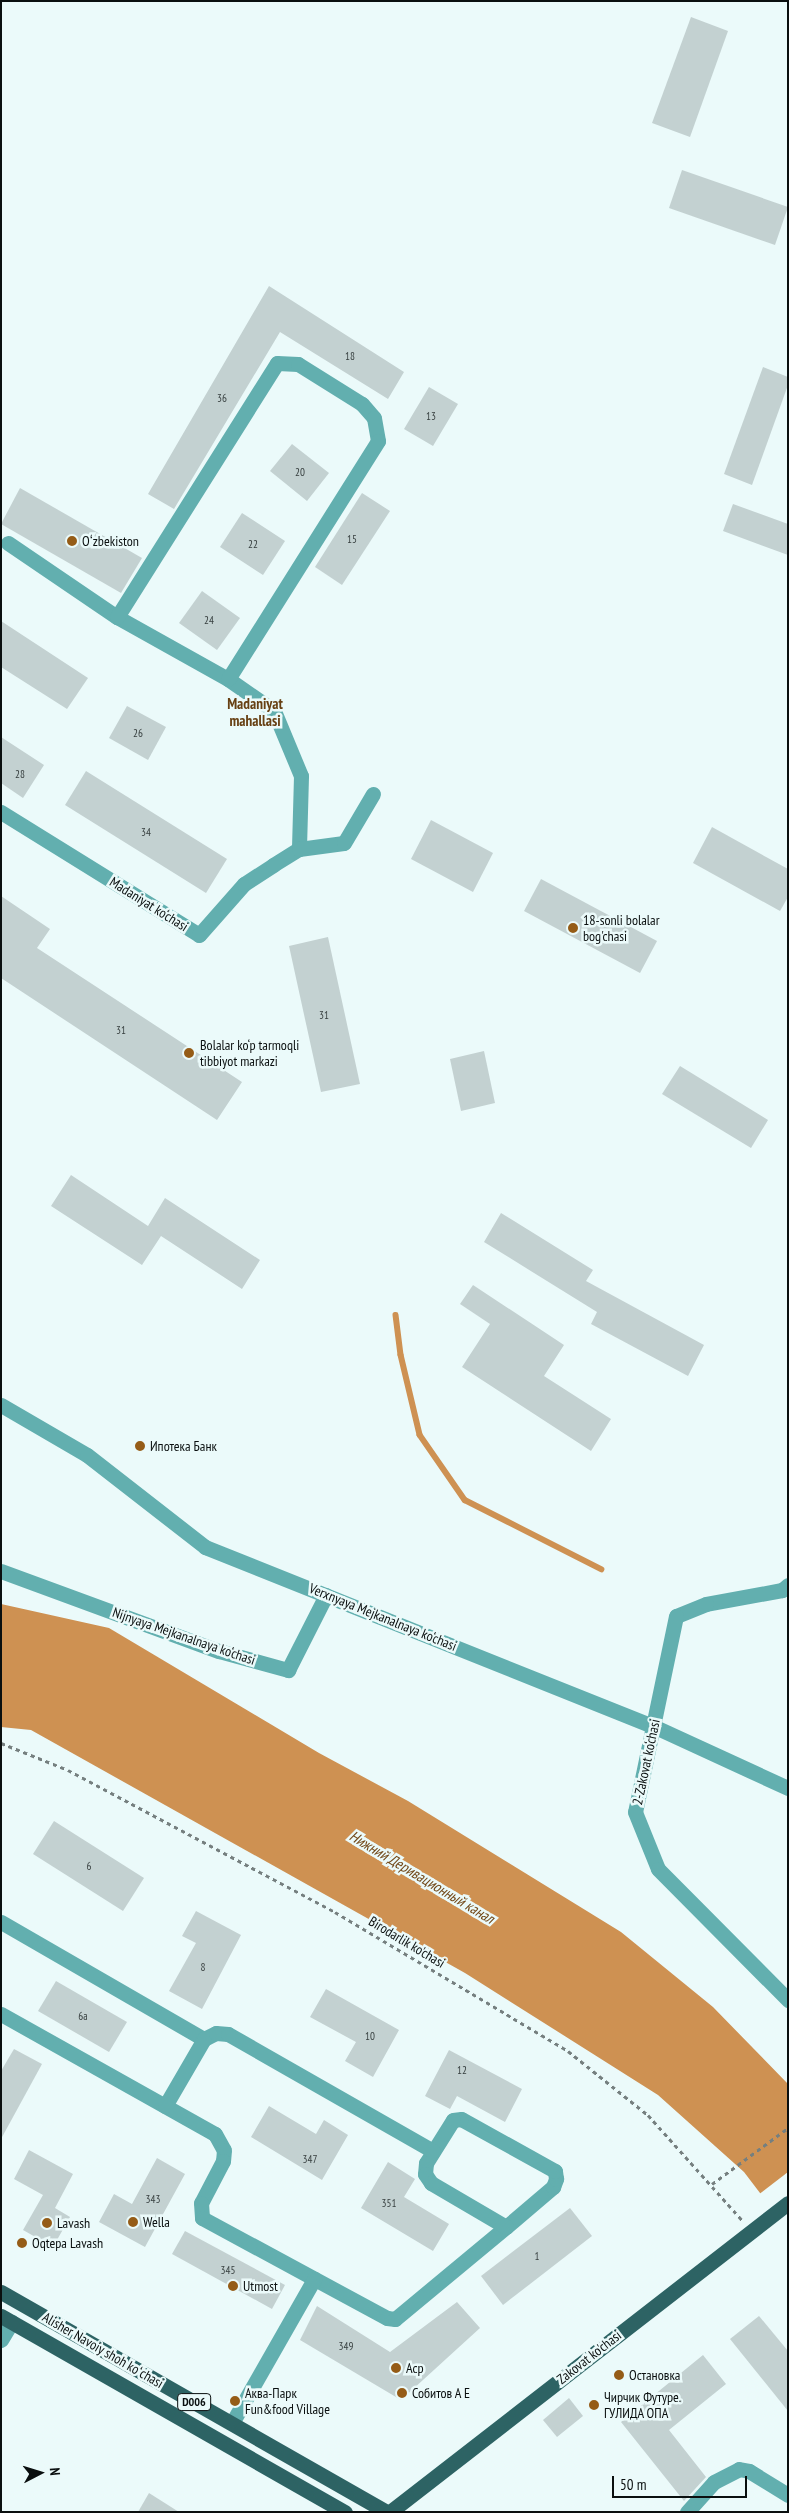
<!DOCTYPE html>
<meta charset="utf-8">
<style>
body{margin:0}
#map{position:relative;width:789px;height:2513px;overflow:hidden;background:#ebfafa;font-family:"PT Sans Narrow",sans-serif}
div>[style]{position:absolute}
.water>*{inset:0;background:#ce9152}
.pier>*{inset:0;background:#ebfafa}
.stream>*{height:5.5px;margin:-2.75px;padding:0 2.75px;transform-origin:2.75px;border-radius:2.75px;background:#ce9152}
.building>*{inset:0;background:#c3d1d1}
.path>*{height:3px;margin-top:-1.5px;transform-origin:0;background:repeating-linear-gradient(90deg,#757f7f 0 4px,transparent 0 8px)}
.minor>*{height:15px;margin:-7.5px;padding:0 7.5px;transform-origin:7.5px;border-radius:7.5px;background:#62afaf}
.major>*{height:15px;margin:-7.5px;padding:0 7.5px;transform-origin:7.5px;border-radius:7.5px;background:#2d6364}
.dots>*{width:14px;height:14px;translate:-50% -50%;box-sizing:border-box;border:2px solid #ebfafa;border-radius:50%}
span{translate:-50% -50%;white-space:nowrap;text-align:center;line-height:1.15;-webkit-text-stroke:5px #ebfafa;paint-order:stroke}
.number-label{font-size:11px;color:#384040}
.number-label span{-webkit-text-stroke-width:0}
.shield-label span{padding:1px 4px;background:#ebfafa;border:1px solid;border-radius:4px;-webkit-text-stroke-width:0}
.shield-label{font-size:12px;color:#0a0f0f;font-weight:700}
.poi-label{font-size:14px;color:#0a0f0f}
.left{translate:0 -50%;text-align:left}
.street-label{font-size:14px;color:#0a0f0f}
.neighbourhood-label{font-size:15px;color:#674013;font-weight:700}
.water-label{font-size:15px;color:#714717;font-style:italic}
.frame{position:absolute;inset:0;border:2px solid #0a0f0f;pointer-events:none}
.north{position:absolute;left:15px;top:2448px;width:50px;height:50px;-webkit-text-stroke:4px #ebfafa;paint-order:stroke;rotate:85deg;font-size:14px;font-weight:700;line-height:20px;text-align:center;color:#0a0f0f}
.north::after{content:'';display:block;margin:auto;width:18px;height:22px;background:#0a0f0f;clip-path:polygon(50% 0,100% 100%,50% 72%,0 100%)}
.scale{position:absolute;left:612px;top:2476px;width:135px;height:22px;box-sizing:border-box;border:2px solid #0a0f0f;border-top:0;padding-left:6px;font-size:15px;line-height:18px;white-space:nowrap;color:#0a0f0f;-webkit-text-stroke:4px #ebfafa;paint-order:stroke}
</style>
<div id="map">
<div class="water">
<i style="clip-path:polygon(1px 1604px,109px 1628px,319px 1753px,408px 1801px,621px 1932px,713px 2007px,788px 2084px,788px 2230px,744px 2172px,658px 2095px,465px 1973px,31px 1730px,1px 1727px)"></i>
</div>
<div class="pier">
<i style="clip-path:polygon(788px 2172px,788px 2232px,758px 2195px)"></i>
</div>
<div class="stream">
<i style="left:396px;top:1315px;width:40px;rotate:82.9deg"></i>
<i style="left:401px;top:1355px;width:82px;rotate:76.6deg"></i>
<i style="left:420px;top:1435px;width:79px;rotate:55.3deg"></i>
<i style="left:465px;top:1500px;width:153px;rotate:26.9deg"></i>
</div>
<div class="building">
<i style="clip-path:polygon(691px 17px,728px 31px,690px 137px,652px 123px)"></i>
<i style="clip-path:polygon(682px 170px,788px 207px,775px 245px,669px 208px)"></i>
<i style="clip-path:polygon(269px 286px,404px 372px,388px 399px,280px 332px,174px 509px,148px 494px)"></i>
<i style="clip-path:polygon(763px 367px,788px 377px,788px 385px,752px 485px,724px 474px)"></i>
<i style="clip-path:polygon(429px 387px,458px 404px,433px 446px,404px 429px)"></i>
<i style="clip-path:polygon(292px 444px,329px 473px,307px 501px,270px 471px)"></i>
<i style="clip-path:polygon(20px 488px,142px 558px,121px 593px,1px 524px)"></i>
<i style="clip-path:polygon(362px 493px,390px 511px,342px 585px,315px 567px)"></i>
<i style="clip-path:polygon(733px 504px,788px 524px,788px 555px,723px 531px)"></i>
<i style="clip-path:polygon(242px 513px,285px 541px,263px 575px,220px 547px)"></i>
<i style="clip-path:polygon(202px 591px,240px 618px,217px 650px,179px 623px)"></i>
<i style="clip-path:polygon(1px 621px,88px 678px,67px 709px,1px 667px)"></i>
<i style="clip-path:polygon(127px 706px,166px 727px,148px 760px,109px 738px)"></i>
<i style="clip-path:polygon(1px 737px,44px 765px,23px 798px,1px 783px)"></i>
<i style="clip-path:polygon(86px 771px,227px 859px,206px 893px,65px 805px)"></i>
<i style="clip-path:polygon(431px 820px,493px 853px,473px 892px,411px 859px)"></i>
<i style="clip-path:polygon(712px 827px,788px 869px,788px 897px,780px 911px,693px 863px)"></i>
<i style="clip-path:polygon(541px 879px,657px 941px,640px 973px,524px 911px)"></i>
<i style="clip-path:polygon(1px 896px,50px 929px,37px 948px,242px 1082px,217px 1120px,1px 978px)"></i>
<i style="clip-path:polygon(328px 937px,360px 1084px,321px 1092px,289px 946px)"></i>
<i style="clip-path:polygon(484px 1051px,495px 1103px,461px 1111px,450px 1059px)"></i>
<i style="clip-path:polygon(680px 1066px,768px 1120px,751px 1148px,662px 1094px)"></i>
<i style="clip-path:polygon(71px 1175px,148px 1226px,165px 1198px,260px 1260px,242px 1289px,161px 1236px,142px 1265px,51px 1206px)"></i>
<i style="clip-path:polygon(501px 1213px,593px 1270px,586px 1281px,704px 1345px,688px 1376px,591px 1324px,597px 1312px,484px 1242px)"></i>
<i style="clip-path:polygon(473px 1285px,564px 1345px,544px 1376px,611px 1419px,591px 1451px,462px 1367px,490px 1324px,460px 1304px)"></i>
<i style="clip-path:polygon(54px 1821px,144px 1878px,123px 1911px,33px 1854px)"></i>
<i style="clip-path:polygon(196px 1911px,241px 1935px,202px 2009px,169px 1991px,196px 1943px,182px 1936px)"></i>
<i style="clip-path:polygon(56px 1981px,127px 2022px,109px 2052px,38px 2011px)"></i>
<i style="clip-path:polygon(326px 1989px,399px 2030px,373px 2077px,345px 2061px,356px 2042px,310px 2017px)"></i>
<i style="clip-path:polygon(14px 2049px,42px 2064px,1px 2139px,1px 2071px)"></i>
<i style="clip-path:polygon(449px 2050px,522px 2089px,505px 2122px,457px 2096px,450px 2109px,425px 2096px)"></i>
<i style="clip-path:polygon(269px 2106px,316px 2134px,324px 2120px,348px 2135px,322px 2180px,251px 2137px)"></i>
<i style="clip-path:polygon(29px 2150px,73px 2174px,55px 2208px,70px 2217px,53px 2247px,23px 2230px,43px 2195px,14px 2179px)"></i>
<i style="clip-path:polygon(157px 2158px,185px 2174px,145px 2247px,99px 2222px,114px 2194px,132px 2204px)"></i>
<i style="clip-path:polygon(388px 2162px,415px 2179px,404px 2197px,449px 2224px,433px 2251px,361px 2208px)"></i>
<i style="clip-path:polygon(570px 2208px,592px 2236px,503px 2305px,481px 2276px)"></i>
<i style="clip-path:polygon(185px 2231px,285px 2285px,272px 2309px,172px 2254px)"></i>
<i style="clip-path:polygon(457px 2302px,480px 2328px,401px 2400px,300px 2340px,317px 2306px,390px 2352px)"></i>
<i style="clip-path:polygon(759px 2316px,788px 2351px,788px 2411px,730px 2339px)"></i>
<i style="clip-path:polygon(703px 2355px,726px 2384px,669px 2430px,706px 2477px,684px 2501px,621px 2422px)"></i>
<i style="clip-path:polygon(569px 2398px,583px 2416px,557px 2437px,543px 2420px)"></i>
<i style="clip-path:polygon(149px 2493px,179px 2512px,138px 2512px)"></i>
</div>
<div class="path">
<i style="left:1px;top:1743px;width:72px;rotate:21.9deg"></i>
<i style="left:68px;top:1770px;width:302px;rotate:28deg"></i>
<i style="left:335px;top:1912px;width:271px;rotate:30.8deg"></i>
<i style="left:568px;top:2051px;width:102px;rotate:38.7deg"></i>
<i style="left:648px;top:2115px;width:141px;rotate:48.2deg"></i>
<i style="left:712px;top:2184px;width:94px;rotate:-36.4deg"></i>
</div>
<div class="minor">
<i style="left:8px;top:543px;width:132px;rotate:34.2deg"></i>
<i style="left:117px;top:617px;width:127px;rotate:29.2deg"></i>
<i style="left:228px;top:679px;width:56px;rotate:34.8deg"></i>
<i style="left:274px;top:711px;width:70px;rotate:67.4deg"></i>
<i style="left:301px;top:776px;width:73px;rotate:91.6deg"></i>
<i style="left:117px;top:617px;width:300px;rotate:-57.8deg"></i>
<i style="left:277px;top:363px;width:21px;rotate:3deg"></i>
<i style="left:298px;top:364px;width:75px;rotate:32deg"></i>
<i style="left:362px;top:404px;width:18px;rotate:49deg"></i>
<i style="left:374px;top:418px;width:23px;rotate:80deg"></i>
<i style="left:378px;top:441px;width:281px;rotate:122.2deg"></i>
<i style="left:1px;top:812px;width:233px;rotate:31.8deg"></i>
<i style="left:199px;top:935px;width:68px;rotate:-48.6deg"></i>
<i style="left:244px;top:884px;width:35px;rotate:-33deg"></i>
<i style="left:273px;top:865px;width:31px;rotate:-32deg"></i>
<i style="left:299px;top:849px;width:45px;rotate:-7.6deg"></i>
<i style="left:344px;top:843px;width:57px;rotate:-59.4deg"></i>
<i style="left:1px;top:1405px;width:99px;rotate:30.2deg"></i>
<i style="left:87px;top:1455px;width:150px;rotate:37.9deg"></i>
<i style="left:205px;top:1547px;width:482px;rotate:21.8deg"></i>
<i style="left:653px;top:1726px;width:149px;rotate:24.7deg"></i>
<i style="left:1px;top:1571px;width:232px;rotate:20.2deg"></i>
<i style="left:219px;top:1651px;width:72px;rotate:15.4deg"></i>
<i style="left:288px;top:1670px;width:84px;rotate:-63.1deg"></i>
<i style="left:788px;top:1585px;width:8px;rotate:140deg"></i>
<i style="left:782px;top:1590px;width:77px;rotate:169.6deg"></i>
<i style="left:706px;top:1604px;width:32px;rotate:158deg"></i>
<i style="left:676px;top:1616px;width:200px;rotate:101.8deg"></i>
<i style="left:635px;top:1812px;width:61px;rotate:68deg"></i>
<i style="left:658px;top:1869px;width:185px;rotate:45.2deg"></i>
<i style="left:1px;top:1922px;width:234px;rotate:30deg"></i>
<i style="left:1px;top:2014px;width:245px;rotate:29.3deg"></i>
<i style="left:215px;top:2134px;width:18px;rotate:61deg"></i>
<i style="left:224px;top:2150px;width:11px;rotate:95deg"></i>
<i style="left:223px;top:2161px;width:47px;rotate:117.6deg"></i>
<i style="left:201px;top:2203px;width:15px;rotate:86deg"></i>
<i style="left:202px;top:2218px;width:210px;rotate:28.4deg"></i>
<i style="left:387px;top:2318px;width:8px;rotate:7deg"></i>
<i style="left:395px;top:2319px;width:144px;rotate:-39.7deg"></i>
<i style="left:506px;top:2227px;width:62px;rotate:-40.4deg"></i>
<i style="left:553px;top:2187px;width:9px;rotate:-69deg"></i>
<i style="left:556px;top:2179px;width:8px;rotate:-97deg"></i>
<i style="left:555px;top:2171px;width:107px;rotate:-151deg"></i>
<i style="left:461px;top:2119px;width:8px;rotate:173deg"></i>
<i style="left:453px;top:2120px;width:51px;rotate:122.1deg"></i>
<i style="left:426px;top:2163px;width:11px;rotate:95deg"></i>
<i style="left:425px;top:2174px;width:11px;rotate:56deg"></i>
<i style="left:431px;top:2183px;width:87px;rotate:30.4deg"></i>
<i style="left:165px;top:2106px;width:78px;rotate:-59.8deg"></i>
<i style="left:204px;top:2039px;width:13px;rotate:-27deg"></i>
<i style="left:216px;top:2033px;width:12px;rotate:5deg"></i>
<i style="left:228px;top:2034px;width:236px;rotate:29.7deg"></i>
<i style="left:1px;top:2340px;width:21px;rotate:-59deg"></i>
<i style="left:232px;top:2423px;width:166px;rotate:-60.3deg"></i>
<i style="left:687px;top:2512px;width:40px;rotate:-48deg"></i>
<i style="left:714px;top:2482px;width:28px;rotate:-27deg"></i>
<i style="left:739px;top:2469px;width:10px;rotate:11deg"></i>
<i style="left:749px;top:2471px;width:46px;rotate:31.6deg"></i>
</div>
<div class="major">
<i style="left:1px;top:2292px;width:444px;rotate:29.7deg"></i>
<i style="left:1px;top:2316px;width:396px;rotate:29.7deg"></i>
<i style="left:390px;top:2512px;width:504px;rotate:-37.83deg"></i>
</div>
<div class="dots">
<i style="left:72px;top:541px;background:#955c17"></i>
<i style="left:573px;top:928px;background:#955c17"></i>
<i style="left:189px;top:1053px;background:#955c17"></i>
<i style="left:140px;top:1446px;background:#955c17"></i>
<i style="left:133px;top:2222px;background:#955c17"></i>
<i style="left:47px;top:2223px;background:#955c17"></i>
<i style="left:22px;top:2243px;background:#955c17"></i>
<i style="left:233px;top:2286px;background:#955c17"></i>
<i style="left:396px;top:2368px;background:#955c17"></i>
<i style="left:619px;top:2375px;background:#955c17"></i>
<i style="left:402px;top:2393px;background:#955c17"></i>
<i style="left:235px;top:2401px;background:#955c17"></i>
<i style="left:594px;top:2405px;background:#955c17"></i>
</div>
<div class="number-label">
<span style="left:350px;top:356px">18</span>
<span style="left:222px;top:398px">36</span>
<span style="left:431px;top:416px">13</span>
<span style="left:300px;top:472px">20</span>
<span style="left:352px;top:539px">15</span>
<span style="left:253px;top:544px">22</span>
<span style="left:209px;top:620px">24</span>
<span style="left:138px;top:733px">26</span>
<span style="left:20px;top:774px">28</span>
<span style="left:146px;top:832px">34</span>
<span style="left:324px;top:1015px">31</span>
<span style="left:121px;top:1030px">31</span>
<span style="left:89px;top:1866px">6</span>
<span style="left:203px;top:1967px">8</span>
<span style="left:83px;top:2016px">6a</span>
<span style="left:370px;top:2036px">10</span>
<span style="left:462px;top:2070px">12</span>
<span style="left:310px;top:2159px">347</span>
<span style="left:153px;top:2199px">343</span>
<span style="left:389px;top:2203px">351</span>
<span style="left:537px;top:2256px">1</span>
<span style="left:228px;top:2270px">345</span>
<span style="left:346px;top:2346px">349</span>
</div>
<div class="shield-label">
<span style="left:194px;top:2402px">D006</span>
</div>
<div class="poi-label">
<span class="left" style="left:82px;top:541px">Oʻzbekiston</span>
<span class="left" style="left:583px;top:928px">18-sonli bolalar<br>bog'chasi</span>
<span class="left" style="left:200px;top:1053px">Bolalar ko‘p tarmoqli<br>tibbiyot markazi</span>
<span class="left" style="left:150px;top:1446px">Ипотека Банк</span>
<span class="left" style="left:143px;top:2222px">Wella</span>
<span class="left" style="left:57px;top:2223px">Lavash</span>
<span class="left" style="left:32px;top:2243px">Oqtepa Lavash</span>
<span class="left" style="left:243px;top:2286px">Utmost</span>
<span class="left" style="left:406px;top:2368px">Аср</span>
<span class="left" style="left:629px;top:2375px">Остановка</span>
<span class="left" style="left:245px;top:2401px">Аква-Парк<br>Fun&amp;food Village</span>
<span class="left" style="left:412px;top:2393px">Собитов А Е</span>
<span class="left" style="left:604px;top:2405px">Чирчик Футуре.<br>ГУЛИДА ОПА</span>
</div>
<div class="street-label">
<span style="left:149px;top:904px;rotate:32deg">Madaniyat ko‘chasi</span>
<span style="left:383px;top:1617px;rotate:22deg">Verxnyaya Mejkanalnaya ko‘chasi</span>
<span style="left:184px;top:1636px;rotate:19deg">Nijnyaya Mejkanalnaya ko‘chasi</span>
<span style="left:646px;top:1762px;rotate:-78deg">2-Zakovat ko‘chasi</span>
<span style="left:407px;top:1942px;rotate:31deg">Birodarlik ko'chasi</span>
<span style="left:103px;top:2350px;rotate:30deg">Alisher Navoiy shoh koʻchasi</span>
<span style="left:589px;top:2357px;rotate:-38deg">Zakovat ko'chasi</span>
</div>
<div class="neighbourhood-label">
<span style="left:255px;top:712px">Madaniyat<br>mahallasi</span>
</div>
<div class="water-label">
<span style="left:422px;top:1877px;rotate:31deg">Нижний Деривационный канал</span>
</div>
<div class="frame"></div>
<div class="north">N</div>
<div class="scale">50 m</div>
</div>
